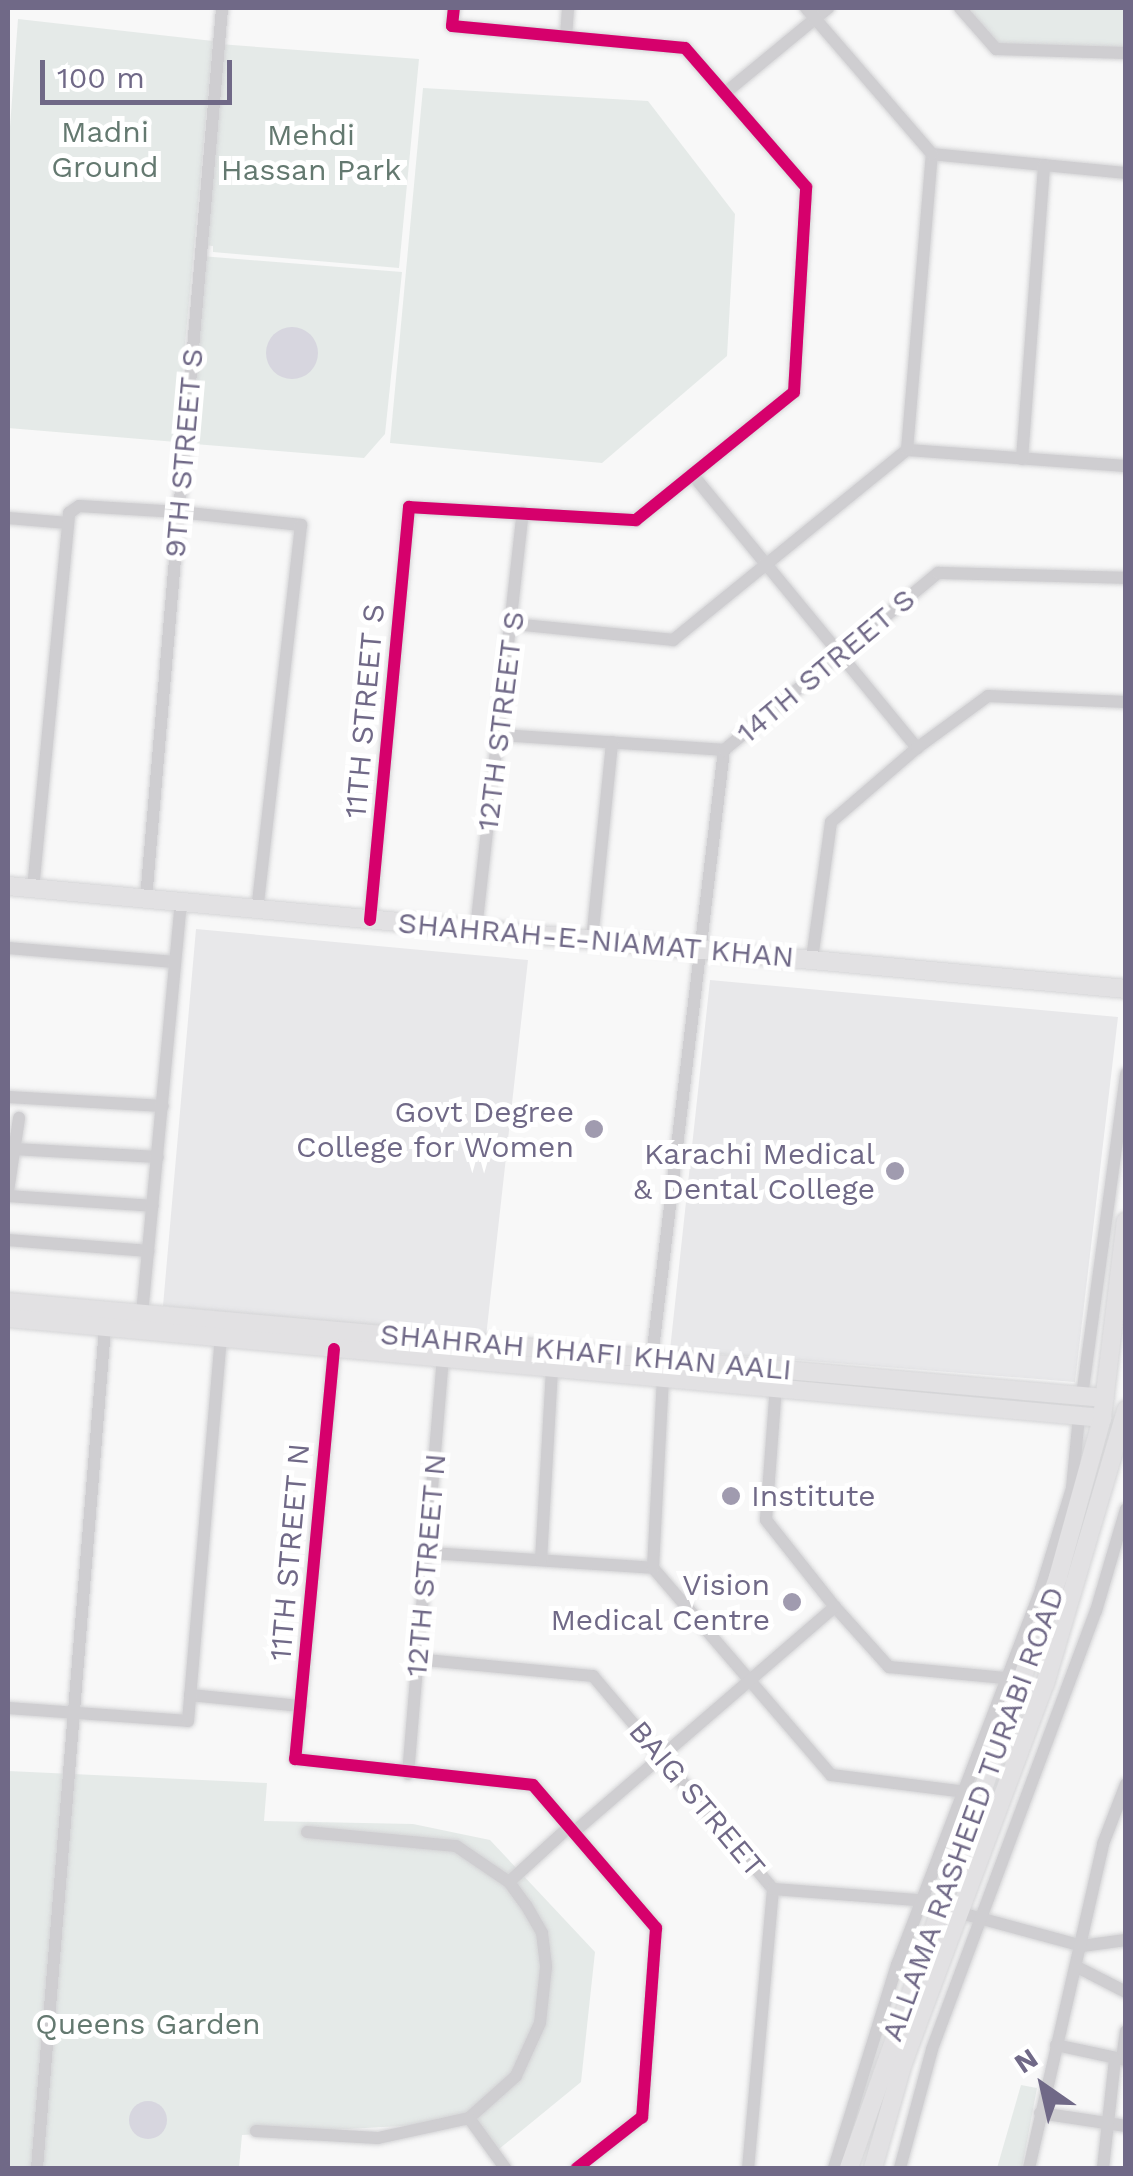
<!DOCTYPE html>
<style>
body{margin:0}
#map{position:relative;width:1133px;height:2176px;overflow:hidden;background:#f8f8f8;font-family:"Work Sans",sans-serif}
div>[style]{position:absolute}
.built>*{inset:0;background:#e8e8ea}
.green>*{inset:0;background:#e5eae8}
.water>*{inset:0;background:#d7d6df}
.round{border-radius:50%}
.roads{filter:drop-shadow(0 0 2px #d4d4d6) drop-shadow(0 0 2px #d4d4d6)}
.minor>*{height:12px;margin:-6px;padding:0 6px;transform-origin:6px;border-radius:6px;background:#cfced1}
.secondary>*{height:18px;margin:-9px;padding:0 9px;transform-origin:9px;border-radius:9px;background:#e2e1e3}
.cycleway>*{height:12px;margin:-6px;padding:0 6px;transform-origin:6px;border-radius:6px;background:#d6006c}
.dots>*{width:28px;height:28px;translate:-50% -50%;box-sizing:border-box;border:5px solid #fff;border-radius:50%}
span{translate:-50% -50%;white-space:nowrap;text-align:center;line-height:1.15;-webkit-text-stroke:10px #fff;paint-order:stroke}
.park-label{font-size:30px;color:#647970}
.street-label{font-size:30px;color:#706987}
.poi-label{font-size:30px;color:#706987}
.right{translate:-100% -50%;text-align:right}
.left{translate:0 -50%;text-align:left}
.frame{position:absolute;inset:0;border:10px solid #706987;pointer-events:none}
.north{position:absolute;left:993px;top:2036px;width:100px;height:100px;-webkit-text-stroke:8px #fff;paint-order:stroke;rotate:326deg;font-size:28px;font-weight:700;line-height:40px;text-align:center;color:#706987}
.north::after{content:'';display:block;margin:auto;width:35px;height:45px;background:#706987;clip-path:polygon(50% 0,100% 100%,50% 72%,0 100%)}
.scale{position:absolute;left:40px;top:60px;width:192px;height:45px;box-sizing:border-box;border:5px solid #706987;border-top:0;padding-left:12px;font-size:30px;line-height:35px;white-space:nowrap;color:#706987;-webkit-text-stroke:8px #fff;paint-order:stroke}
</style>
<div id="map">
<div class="built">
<i style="clip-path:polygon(196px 929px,528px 960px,486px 1337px,163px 1306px)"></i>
<i style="clip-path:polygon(710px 980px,1118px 1017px,1075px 1382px,670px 1350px)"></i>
</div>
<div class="green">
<i style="clip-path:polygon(960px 8px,1125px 8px,1125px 49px,996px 49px)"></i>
<i style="clip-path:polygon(18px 19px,213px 41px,176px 442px,8px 428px,8px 154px)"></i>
<i style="clip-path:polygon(219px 44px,419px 59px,399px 268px,213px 252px,213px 246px,202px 245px)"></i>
<i style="clip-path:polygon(423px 88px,648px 101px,735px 214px,727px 356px,602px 463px,390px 443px)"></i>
<i style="clip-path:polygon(201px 256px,402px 272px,385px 434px,364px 458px,182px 443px)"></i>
<i style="clip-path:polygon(8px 1771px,267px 1783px,264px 1821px,413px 1824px,490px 1840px,595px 1952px,581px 2082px,493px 2154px,472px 2122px,242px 2135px,239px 2168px,8px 2168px)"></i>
<i style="clip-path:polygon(1021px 2085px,1037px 2088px,1022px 2168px,997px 2168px)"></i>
</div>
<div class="water">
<i class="round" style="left:266px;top:327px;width:52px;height:52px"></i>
<i class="round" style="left:129px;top:2101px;width:38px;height:38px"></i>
</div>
<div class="roads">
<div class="minor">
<i style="left:960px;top:8px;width:55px;rotate:48.7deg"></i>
<i style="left:996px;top:49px;width:130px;rotate:1.8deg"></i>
<i style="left:566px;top:37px;width:29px;rotate:-86deg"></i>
<i style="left:725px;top:93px;width:134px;rotate:-39.5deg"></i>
<i style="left:932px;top:154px;width:195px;rotate:5.6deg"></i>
<i style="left:907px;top:450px;width:220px;rotate:4.2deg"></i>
<i style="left:1022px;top:459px;width:295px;rotate:-85.7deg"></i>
<i style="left:692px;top:474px;width:355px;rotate:50.6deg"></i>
<i style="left:8px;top:518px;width:60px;rotate:4.8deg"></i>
<i style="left:513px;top:624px;width:161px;rotate:5.7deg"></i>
<i style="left:673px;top:640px;width:301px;rotate:-39.1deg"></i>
<i style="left:907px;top:450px;width:297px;rotate:-85.2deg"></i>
<i style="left:932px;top:154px;width:193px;rotate:-130.8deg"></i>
<i style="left:499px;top:735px;width:225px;rotate:3.8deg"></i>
<i style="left:33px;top:889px;width:378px;rotate:-84.5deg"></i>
<i style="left:69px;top:513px;width:12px;rotate:-35deg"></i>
<i style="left:79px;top:506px;width:100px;rotate:3.4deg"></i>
<i style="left:179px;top:512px;width:123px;rotate:6.1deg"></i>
<i style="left:301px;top:525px;width:387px;rotate:96.5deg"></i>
<i style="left:146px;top:899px;width:894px;rotate:-85.12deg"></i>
<i style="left:370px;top:920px;width:415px;rotate:-84.6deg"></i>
<i style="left:409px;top:507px;width:227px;rotate:3.3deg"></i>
<i style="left:636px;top:520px;width:203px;rotate:-39deg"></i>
<i style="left:794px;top:392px;width:205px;rotate:-86.6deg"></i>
<i style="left:806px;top:187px;width:184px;rotate:-131deg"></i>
<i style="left:685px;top:48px;width:234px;rotate:-174.6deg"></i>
<i style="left:452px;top:26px;width:18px;rotate:-84deg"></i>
<i style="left:476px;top:929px;width:419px;rotate:-83.6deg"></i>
<i style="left:592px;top:940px;width:199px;rotate:-84.2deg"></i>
<i style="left:8px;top:948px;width:167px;rotate:4.8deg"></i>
<i style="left:812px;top:959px;width:138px;rotate:-82.1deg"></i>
<i style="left:831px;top:822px;width:113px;rotate:-40.7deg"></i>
<i style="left:917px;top:748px;width:88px;rotate:-36.2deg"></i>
<i style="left:988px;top:696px;width:138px;rotate:2.5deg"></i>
<i style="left:8px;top:1097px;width:155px;rotate:3.3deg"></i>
<i style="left:14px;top:1149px;width:144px;rotate:3.2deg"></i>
<i style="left:8px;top:1191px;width:74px;rotate:-81.4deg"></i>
<i style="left:8px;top:1196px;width:145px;rotate:3.9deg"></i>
<i style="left:8px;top:1240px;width:141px;rotate:4.5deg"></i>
<i style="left:142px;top:1314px;width:414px;rotate:-84.6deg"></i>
<i style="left:334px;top:1349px;width:412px;rotate:95.4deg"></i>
<i style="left:295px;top:1759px;width:239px;rotate:6.2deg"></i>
<i style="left:533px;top:1785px;width:189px;rotate:49.3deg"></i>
<i style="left:656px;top:1928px;width:190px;rotate:94.2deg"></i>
<i style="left:642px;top:2117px;width:83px;rotate:141.9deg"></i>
<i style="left:652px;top:1358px;width:612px;rotate:-83.25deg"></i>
<i style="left:724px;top:750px;width:278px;rotate:-39.6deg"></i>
<i style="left:938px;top:573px;width:188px;rotate:1.5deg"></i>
<i style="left:776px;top:1386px;width:134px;rotate:94.3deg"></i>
<i style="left:766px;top:1520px;width:111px;rotate:51.6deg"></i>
<i style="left:835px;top:1607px;width:81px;rotate:48deg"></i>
<i style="left:889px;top:1667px;width:127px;rotate:5.4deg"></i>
<i style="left:1082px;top:1396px;width:325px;rotate:-82.2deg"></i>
<i style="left:429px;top:1553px;width:225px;rotate:3.8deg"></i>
<i style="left:541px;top:1560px;width:191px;rotate:-86.7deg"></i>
<i style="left:653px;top:1568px;width:273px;rotate:49.3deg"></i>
<i style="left:831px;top:1775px;width:144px;rotate:7.2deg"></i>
<i style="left:653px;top:1568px;width:192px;rotate:-87deg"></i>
<i style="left:416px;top:1659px;width:178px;rotate:5.5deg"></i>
<i style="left:593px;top:1676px;width:279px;rotate:49.8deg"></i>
<i style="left:773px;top:1889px;width:280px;rotate:95.1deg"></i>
<i style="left:190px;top:1695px;width:112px;rotate:5.7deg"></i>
<i style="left:8px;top:1708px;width:180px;rotate:4.1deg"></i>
<i style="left:188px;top:1721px;width:384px;rotate:-85.1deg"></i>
<i style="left:408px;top:1774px;width:418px;rotate:-85.2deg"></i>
<i style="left:307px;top:1832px;width:150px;rotate:5.4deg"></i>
<i style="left:456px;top:1846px;width:64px;rotate:34.2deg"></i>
<i style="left:509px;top:1882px;width:29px;rotate:54deg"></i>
<i style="left:526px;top:1905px;width:32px;rotate:60deg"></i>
<i style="left:542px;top:1933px;width:34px;rotate:83deg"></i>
<i style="left:546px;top:1967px;width:56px;rotate:96.1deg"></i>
<i style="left:540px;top:2023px;width:58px;rotate:114.4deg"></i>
<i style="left:516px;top:2076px;width:63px;rotate:138.2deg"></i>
<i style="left:574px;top:1832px;width:345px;rotate:-40.8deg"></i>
<i style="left:509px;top:1882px;width:81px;rotate:-42.5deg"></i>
<i style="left:773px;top:1889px;width:157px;rotate:4.4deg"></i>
<i style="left:957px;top:1912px;width:130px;rotate:15.2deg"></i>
<i style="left:1082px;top:1946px;width:44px;rotate:-7.8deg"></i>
<i style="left:1079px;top:1968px;width:53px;rotate:27.1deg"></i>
<i style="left:1056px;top:2045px;width:72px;rotate:12.1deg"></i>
<i style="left:1122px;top:2059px;width:28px;rotate:-82deg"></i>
<i style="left:1040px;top:2113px;width:87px;rotate:8.6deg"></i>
<i style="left:256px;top:2131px;width:122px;rotate:3.3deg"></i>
<i style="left:378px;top:2138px;width:93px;rotate:-12.4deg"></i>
<i style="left:469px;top:2118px;width:62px;rotate:54.2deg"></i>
<i style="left:37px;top:2168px;width:843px;rotate:-85.37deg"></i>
<i style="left:834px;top:2168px;width:213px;rotate:-72.8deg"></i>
<i style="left:897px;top:1965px;width:403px;rotate:-69deg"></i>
<i style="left:1041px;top:1589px;width:106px;rotate:-72.9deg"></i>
<i style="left:1072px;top:1488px;width:72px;rotate:-84.4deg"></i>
<i style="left:900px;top:2168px;width:123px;rotate:-74.9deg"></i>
<i style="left:932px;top:2049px;width:468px;rotate:-69.5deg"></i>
<i style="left:1096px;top:1611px;width:106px;rotate:-73.6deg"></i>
<i style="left:1029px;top:2168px;width:332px;rotate:-77.1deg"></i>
<i style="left:1103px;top:1844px;width:64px;rotate:-69deg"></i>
<i style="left:1103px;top:2168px;width:110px;rotate:-83.7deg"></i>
</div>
<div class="secondary">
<i style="left:8px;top:886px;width:1123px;rotate:5.26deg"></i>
<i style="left:8px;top:1302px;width:1101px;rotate:5deg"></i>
<i style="left:8px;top:1318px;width:1099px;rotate:5.22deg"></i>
<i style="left:849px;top:2168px;width:627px;rotate:-70.52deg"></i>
<i style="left:1058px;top:1577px;width:165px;rotate:-74.5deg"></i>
<i style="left:1102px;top:1418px;width:198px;rotate:-83.1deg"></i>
<i style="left:873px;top:2168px;width:109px;rotate:-74.1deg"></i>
<i style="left:903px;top:2063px;width:405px;rotate:-69.5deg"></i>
<i style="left:1045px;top:1684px;width:286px;rotate:-73.5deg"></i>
</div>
</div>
<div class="cycleway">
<i style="left:370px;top:920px;width:415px;rotate:-84.6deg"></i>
<i style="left:409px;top:507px;width:227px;rotate:3.3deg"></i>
<i style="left:636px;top:520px;width:203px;rotate:-39deg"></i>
<i style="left:794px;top:392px;width:205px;rotate:-86.6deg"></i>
<i style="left:806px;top:187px;width:184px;rotate:-131deg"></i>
<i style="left:685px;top:48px;width:234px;rotate:-174.6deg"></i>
<i style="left:452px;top:26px;width:18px;rotate:-84deg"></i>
<i style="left:334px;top:1349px;width:412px;rotate:95.4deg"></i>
<i style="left:295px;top:1759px;width:239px;rotate:6.2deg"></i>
<i style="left:533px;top:1785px;width:189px;rotate:49.3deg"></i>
<i style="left:656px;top:1928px;width:190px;rotate:94.2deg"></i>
<i style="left:642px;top:2117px;width:83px;rotate:141.9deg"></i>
</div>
<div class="dots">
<i style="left:594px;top:1129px;background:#a09baf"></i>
<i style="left:895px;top:1171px;background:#a09baf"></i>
<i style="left:731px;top:1496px;background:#a09baf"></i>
<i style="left:792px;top:1602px;background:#a09baf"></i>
</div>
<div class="park-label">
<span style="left:105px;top:149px">Madni<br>Ground</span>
<span style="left:311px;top:152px">Mehdi<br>Hassan Park</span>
<span style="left:148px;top:2024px">Queens Garden</span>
</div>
<div class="street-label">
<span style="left:184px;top:453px;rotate:-85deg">9TH STREET S</span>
<span style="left:826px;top:666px;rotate:-40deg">14TH STREET S</span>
<span style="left:365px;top:711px;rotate:-85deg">11TH STREET S</span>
<span style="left:501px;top:721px;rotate:-83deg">12TH STREET S</span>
<span style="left:596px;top:940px;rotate:5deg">SHAHRAH-E-NIAMAT KHAN</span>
<span style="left:586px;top:1352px;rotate:5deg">SHAHRAH KHAFI KHAN AALI</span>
<span style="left:290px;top:1552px;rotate:-85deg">11TH STREET N</span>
<span style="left:426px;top:1565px;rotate:-85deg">12TH STREET N</span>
<span style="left:697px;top:1799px;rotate:50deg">BAIG STREET</span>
<span style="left:973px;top:1814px;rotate:-70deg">ALLAMA RASHEED TURABI ROAD</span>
</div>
<div class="poi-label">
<span class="right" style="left:574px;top:1129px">Govt Degree<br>College for Women</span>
<span class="right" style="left:875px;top:1171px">Karachi Medical<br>&amp; Dental College</span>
<span class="left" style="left:751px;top:1496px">Institute</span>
<span class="right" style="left:770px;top:1602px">Vision<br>Medical Centre</span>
</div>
<div class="frame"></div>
<div class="north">N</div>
<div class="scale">100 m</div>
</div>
